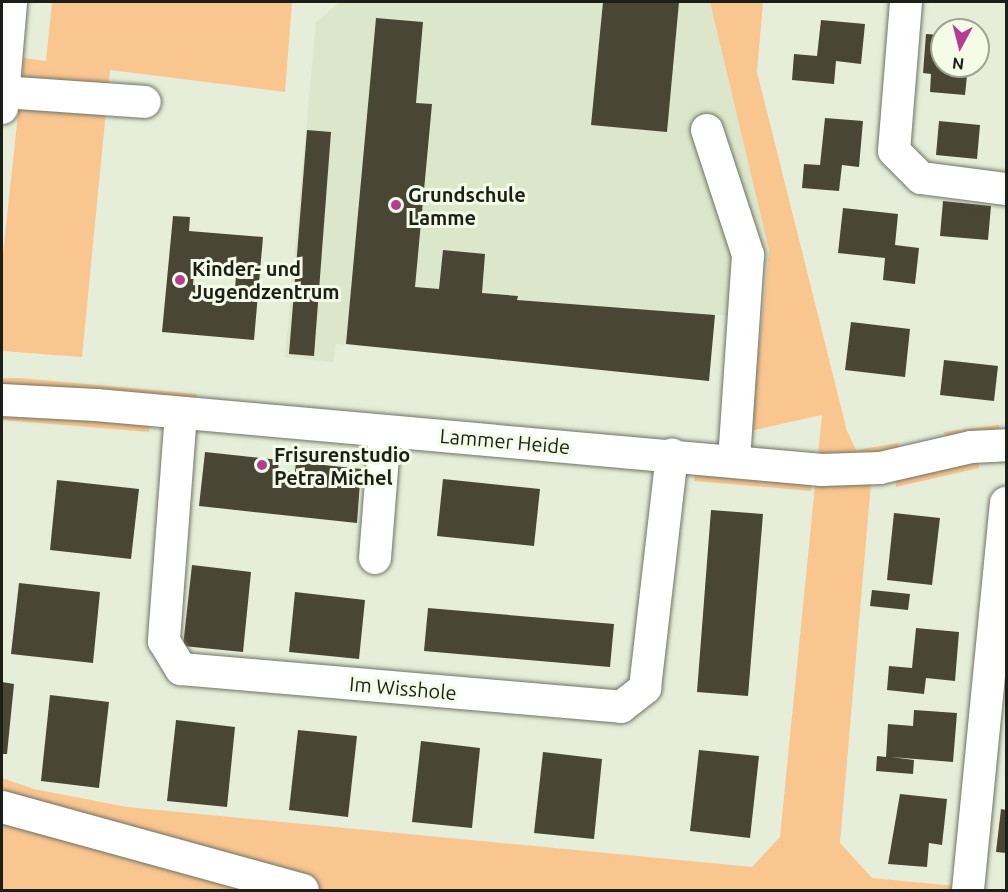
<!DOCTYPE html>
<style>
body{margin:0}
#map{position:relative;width:1008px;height:892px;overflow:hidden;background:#e6eeda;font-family:Ubuntu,sans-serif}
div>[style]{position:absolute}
.built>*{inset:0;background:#dbe6ca}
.green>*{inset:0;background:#f9c690}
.building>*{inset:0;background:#4a4635}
.roads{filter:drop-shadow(0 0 2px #6e7463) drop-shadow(0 0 2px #6e7463)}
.minor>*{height:32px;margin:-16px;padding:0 16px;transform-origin:16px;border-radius:16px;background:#fff}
.dots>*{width:16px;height:16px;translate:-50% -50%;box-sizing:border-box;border:3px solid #f4fce7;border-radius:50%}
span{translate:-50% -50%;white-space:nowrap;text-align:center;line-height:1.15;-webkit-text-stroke:6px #f4fce7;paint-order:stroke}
.poi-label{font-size:20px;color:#1c1f17;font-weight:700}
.left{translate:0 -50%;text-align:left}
.street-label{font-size:20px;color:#1c1f17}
.frame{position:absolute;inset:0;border:3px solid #1c1f17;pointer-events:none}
.north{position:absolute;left:930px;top:18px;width:60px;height:60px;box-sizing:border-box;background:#f4fce7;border:2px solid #9ea494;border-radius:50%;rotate:187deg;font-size:16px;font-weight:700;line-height:24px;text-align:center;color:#1c1f17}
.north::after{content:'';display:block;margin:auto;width:21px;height:27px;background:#b43c91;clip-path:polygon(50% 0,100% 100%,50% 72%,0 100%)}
</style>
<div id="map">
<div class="built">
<i style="clip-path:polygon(340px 2px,710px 2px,769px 250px,762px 315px,715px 315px,512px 360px,336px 344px,333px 362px,285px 357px,316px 22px)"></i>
</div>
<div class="green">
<i style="clip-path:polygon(52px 2px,292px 2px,285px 92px,110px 70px,82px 357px,2px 351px,2px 263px,24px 58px,46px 61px)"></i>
<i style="clip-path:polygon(710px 2px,763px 2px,757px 72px,847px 431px,856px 450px,898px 443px,900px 450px,871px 483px,840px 843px,872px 878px,997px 890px,2px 890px,2px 778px,34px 789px,127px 807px,752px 867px,780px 837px,822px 415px,750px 431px,769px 250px)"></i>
<i style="clip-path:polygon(2px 378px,19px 378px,197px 394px,195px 402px,2px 387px)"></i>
<i style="clip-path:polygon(2px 412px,150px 422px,149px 432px,2px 420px)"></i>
<i style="clip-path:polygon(999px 425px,1000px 434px,946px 438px,944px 432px)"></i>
<i style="clip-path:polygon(979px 460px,979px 468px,896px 487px,895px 479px)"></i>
<i style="clip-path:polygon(695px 472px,812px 482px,811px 491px,694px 481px)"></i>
</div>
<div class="building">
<i style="clip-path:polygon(603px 2px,679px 2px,667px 132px,591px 125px)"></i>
<i style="clip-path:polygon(376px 18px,423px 22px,416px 103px,432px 104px,415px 287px,439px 289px,443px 250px,485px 254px,482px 293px,518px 296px,517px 300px,715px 315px,709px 381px,346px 344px)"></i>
<i style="clip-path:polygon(821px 20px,865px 24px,861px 64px,836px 61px,834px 84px,792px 80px,794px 54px,817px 56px)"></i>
<i style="clip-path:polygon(926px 34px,942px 35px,942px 66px,968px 66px,965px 95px,930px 92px,931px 74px,923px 73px)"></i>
<i style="clip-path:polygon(825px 118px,863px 121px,859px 167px,842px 165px,839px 191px,802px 188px,804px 164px,820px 165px)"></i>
<i style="clip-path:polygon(939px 121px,980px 125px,977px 159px,936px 155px)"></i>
<i style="clip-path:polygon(307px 130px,331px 132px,314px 356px,289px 354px)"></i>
<i style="clip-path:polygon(943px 201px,991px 206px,988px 240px,940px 236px)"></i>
<i style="clip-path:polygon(843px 208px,898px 214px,895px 245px,919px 248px,915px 284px,883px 280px,885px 258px,838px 253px)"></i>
<i style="clip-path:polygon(evenodd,173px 216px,190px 217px,189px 231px,263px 237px,254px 340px,162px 332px,173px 216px,194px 272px,236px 276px,235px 289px,193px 285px,194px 272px)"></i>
<i style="clip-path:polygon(851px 322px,910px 329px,905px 377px,845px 370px)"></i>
<i style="clip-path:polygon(944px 360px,998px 366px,994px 401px,940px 395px)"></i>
<i style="clip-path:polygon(205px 452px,279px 460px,278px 471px,295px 472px,296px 462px,361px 469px,357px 523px,199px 506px)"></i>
<i style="clip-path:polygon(443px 479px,540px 489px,534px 546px,437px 536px)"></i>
<i style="clip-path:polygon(57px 480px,139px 489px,131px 559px,50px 550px)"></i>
<i style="clip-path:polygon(711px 510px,763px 514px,748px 696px,697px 692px)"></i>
<i style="clip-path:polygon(894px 513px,940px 518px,932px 585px,887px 580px)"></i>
<i style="clip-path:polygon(192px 565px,251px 572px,243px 652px,183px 646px)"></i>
<i style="clip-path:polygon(19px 583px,100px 592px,93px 663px,11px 654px)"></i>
<i style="clip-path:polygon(872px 590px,910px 594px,908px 610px,870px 606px)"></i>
<i style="clip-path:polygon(295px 592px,365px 600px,359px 659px,289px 652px)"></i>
<i style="clip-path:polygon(428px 608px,614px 624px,610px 667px,424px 651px)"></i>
<i style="clip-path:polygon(916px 628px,959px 632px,955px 681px,926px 678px,924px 694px,887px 690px,889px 666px,912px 668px)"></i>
<i style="clip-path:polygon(2px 682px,14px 684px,7px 754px,2px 754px)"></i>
<i style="clip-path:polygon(50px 695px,109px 702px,99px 788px,41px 781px)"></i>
<i style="clip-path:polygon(914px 710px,957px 713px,953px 762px,891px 757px,914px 760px,913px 774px,876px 771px,877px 756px,886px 757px,888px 724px,913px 726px)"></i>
<i style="clip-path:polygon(176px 720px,235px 727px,227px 807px,167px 801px)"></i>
<i style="clip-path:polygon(298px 730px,357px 736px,348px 817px,289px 810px)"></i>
<i style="clip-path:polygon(421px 741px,480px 748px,472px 828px,412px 822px)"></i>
<i style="clip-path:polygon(699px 750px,759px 756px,750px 838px,690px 831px)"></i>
<i style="clip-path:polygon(543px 752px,602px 759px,594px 839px,534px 833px)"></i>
<i style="clip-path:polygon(900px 794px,947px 799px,942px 845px,929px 843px,927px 867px,888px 864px)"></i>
<i style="clip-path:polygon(1001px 809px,1006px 810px,1006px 853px,996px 852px)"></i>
</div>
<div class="roads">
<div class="minor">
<i style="left:906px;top:2px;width:149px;rotate:94.6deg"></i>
<i style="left:894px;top:151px;width:38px;rotate:45deg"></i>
<i style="left:921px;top:178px;width:86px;rotate:7.4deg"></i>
<i style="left:3px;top:92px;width:142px;rotate:4deg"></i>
<i style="left:2px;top:108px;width:106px;rotate:-85.1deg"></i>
<i style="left:707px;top:130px;width:132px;rotate:71.8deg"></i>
<i style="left:748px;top:255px;width:206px;rotate:93.9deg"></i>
<i style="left:2px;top:400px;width:94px;rotate:3deg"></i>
<i style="left:96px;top:405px;width:729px;rotate:5.12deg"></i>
<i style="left:822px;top:470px;width:58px;rotate:-2deg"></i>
<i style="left:880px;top:468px;width:93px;rotate:-13deg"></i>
<i style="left:971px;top:447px;width:35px;rotate:-3deg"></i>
<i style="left:181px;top:413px;width:229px;rotate:94.3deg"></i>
<i style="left:164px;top:641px;width:33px;rotate:59deg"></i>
<i style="left:181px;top:669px;width:442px;rotate:4.9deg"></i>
<i style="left:621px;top:707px;width:31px;rotate:-38deg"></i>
<i style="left:645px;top:688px;width:235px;rotate:-83.4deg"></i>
<i style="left:375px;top:558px;width:126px;rotate:-85.5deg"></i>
<i style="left:2px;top:807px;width:312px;rotate:15.4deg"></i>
<i style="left:968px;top:890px;width:389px;rotate:-84.4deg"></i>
</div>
</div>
<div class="dots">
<i style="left:396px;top:205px;background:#b43c91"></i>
<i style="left:180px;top:280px;background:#b43c91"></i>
<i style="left:262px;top:465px;background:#b43c91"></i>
</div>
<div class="poi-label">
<span class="left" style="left:408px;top:206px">Grundschule<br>Lamme</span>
<span class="left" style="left:192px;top:280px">Kinder- und<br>Jugendzentrum</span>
<span class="left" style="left:274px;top:466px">Frisurenstudio<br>Petra Michel</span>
</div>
<div class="street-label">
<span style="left:505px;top:441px;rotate:5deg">Lammer Heide</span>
<span style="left:403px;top:688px;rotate:5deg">Im Wisshole</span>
</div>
<div class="frame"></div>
<div class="north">N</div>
</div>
